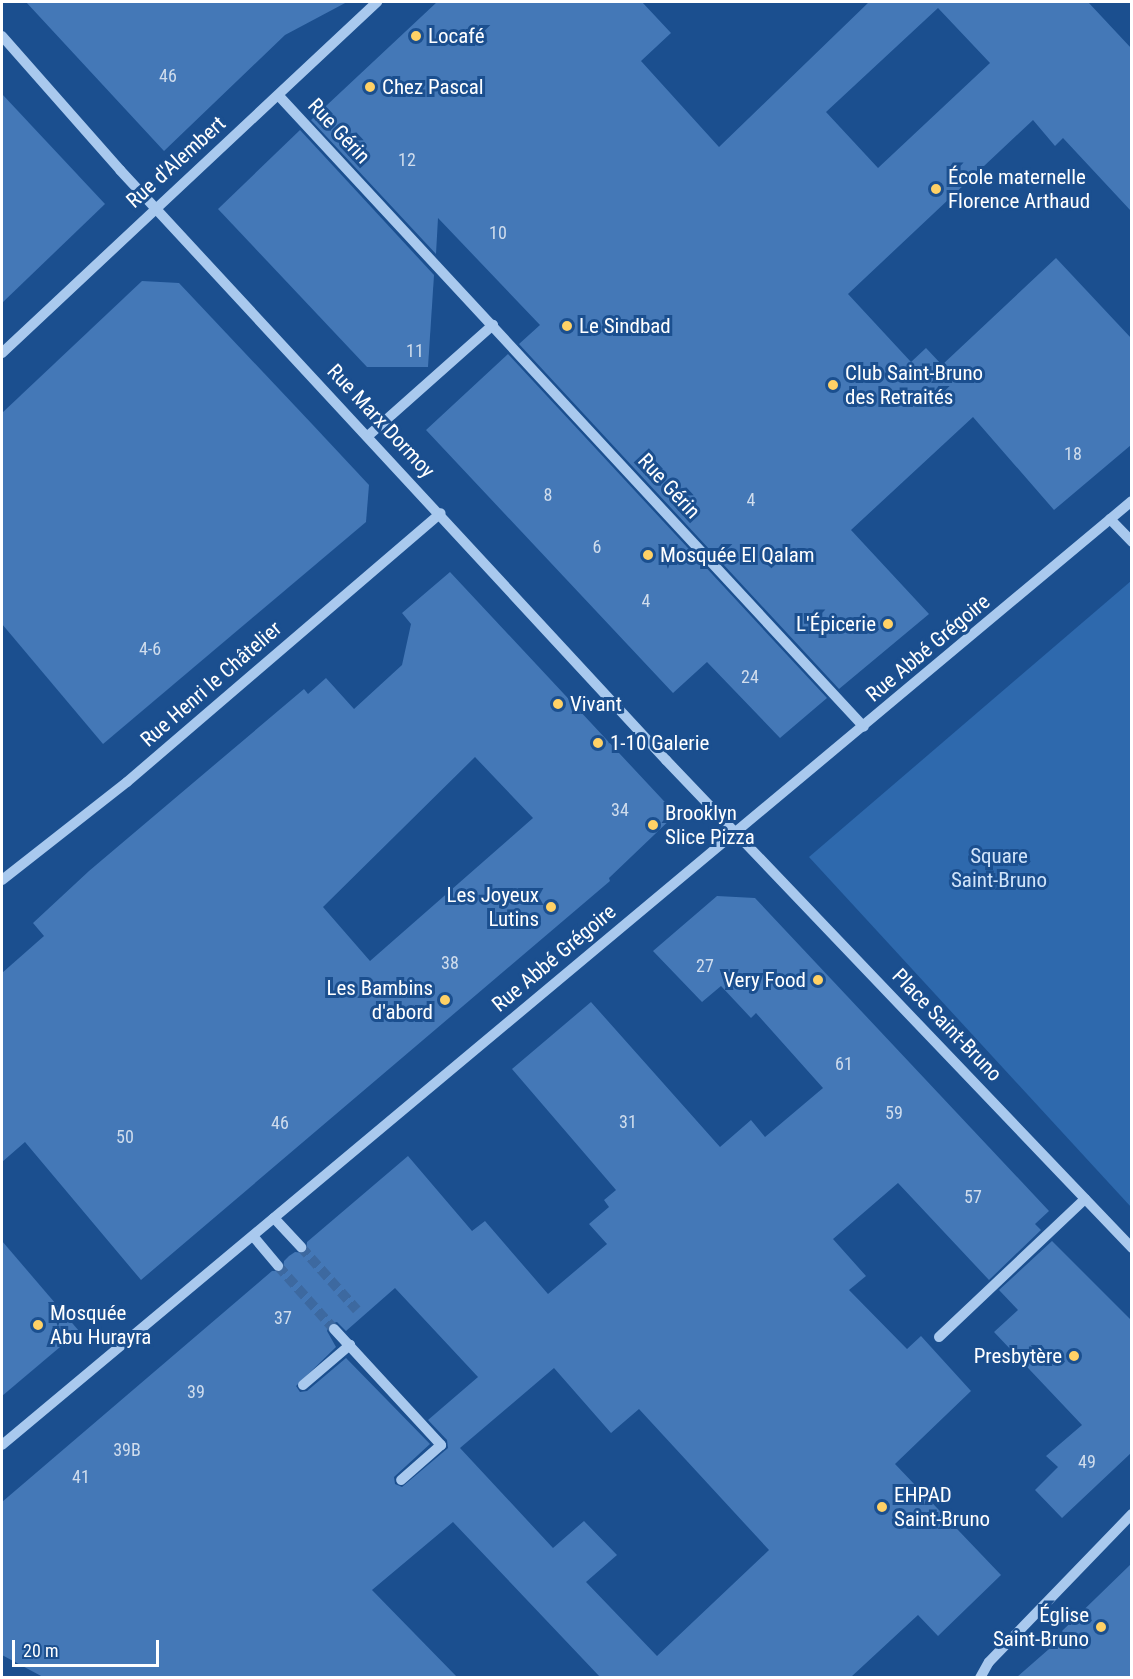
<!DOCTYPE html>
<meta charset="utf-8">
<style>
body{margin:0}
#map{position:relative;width:1133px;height:1679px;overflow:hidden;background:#1b4f8f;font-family:"Roboto Condensed",sans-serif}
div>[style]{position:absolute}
.green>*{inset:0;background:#2e69ad}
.building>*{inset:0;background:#4478b7}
.minor-tunnel>*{height:10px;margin-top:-5px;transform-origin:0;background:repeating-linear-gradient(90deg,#3d69a0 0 10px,transparent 0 15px)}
.minor>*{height:10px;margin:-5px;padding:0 5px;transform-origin:5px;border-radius:5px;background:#a9c9ee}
.dots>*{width:16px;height:16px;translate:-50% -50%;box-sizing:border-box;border:3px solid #1b4f8f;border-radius:50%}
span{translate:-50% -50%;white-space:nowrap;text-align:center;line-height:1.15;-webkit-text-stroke:6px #1b4f8f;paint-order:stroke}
.number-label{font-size:18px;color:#d0dded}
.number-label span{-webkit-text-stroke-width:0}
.poi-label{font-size:21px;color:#fff}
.left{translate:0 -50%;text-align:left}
.right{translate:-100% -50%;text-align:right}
.street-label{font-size:21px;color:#fff}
.park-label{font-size:21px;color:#cfe3fa}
.frame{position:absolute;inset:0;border:3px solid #fff;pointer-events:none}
.scale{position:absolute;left:12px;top:1640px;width:147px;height:27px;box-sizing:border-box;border:3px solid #fff;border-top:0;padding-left:8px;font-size:18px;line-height:21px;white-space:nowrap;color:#fff;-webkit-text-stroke:4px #1b4f8f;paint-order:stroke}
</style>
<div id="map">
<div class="green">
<i style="clip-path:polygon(1131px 581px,1131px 1207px,809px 857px)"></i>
</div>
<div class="building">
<i style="clip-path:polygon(26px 2px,347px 2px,285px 35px,164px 151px)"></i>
<i style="clip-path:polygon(evenodd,437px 2px,642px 2px,671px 33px,641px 61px,719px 147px,869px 2px,1088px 2px,1131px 48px,1131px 211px,1063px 138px,1055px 146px,1033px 120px,848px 294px,911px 362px,926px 348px,942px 365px,1056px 258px,1131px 338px,1131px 445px,1054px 510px,973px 417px,851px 530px,929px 614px,839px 689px,519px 344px,540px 325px,438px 218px,436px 254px,311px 120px,437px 2px,938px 8px,990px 63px,878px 168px,826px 112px,938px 8px)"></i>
<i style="clip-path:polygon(2px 94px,105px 204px,2px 303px)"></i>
<i style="clip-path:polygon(300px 130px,434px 275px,428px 367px,367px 367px,218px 209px)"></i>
<i style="clip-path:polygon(142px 281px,179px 283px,312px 424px,369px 485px,366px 522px,103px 744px,2px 624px,2px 413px)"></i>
<i style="clip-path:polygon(508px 354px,827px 698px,780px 738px,707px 662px,673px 693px,426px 430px)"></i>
<i style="clip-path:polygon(evenodd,450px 572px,676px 814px,609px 878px,610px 881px,141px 1280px,25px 1142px,2px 1162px,2px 973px,44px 936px,33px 923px,89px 871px,304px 689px,308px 694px,326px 678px,354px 709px,402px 665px,411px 624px,402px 613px,450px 572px,475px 757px,533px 818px,370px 961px,323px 907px,475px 757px)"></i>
<i style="clip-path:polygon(evenodd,717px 896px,755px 898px,1049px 1211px,1035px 1224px,1041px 1230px,989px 1280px,898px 1183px,833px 1239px,866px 1276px,849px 1290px,907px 1349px,921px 1336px,971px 1391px,895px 1464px,1001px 1575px,938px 1636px,918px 1615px,851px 1677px,600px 1677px,453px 1522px,372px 1590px,457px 1677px,43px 1677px,2px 1655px,2px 1502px,272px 1271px,283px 1271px,284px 1261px,289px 1256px,295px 1252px,306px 1253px,307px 1242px,408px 1156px,472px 1231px,485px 1221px,548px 1294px,607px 1244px,589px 1224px,609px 1207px,604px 1200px,616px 1190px,512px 1069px,591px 1002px,720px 1147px,751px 1120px,765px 1137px,823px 1088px,756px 1013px,751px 1018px,721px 986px,702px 1002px,653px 951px,717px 896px,395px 1288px,478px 1377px,428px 1420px,447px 1440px,448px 1448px,402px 1487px,395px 1484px,394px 1477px,430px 1444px,346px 1358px,307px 1391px,300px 1392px,296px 1386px,336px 1347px,327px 1331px,329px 1324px,337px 1322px,346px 1331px,395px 1288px,717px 896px,554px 1368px,611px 1433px,639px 1409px,769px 1550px,657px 1656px,586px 1582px,617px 1555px,584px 1521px,553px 1548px,460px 1448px,554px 1368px)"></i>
<i style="clip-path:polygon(2px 1241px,79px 1331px,2px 1396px)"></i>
<i style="clip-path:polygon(1052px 1241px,1131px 1320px,1131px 1453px,1062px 1518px,1035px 1490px,1058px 1467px,1046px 1456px,1082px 1425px,994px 1332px,1018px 1310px,999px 1290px)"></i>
<i style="clip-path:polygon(1131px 1564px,1131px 1677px,1017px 1677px,1065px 1635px,1062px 1631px)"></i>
</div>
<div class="minor-tunnel">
<i style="left:301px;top:1247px;width:84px;rotate:48.4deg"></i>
<i style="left:278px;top:1266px;width:84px;rotate:48.4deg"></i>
</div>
<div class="minor">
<i style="left:2px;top:36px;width:179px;rotate:48.6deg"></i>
<i style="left:120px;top:170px;width:804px;rotate:47.22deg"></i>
<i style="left:666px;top:760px;width:675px;rotate:46.32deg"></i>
<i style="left:279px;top:96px;width:860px;rotate:47.17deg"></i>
<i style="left:2px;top:353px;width:514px;rotate:-43.11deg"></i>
<i style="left:369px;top:435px;width:166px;rotate:-41.6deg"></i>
<i style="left:1110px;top:519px;width:32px;rotate:46deg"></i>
<i style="left:2px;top:880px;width:159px;rotate:-38.1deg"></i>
<i style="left:127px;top:782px;width:413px;rotate:-40.6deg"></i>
<i style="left:274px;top:1218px;width:40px;rotate:47deg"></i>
<i style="left:253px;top:1236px;width:39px;rotate:50deg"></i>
<i style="left:334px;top:1329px;width:158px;rotate:47.3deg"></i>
<i style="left:441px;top:1445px;width:53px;rotate:138.8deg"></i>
<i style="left:939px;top:1337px;width:201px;rotate:-43.4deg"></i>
<i style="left:303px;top:1385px;width:62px;rotate:-40.4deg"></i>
<i style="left:2px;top:1445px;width:1472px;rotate:-39.88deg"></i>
<i style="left:980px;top:1678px;width:18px;rotate:-61deg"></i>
<i style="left:989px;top:1662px;width:206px;rotate:-46deg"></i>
</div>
<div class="dots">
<i style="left:416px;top:36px;background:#ffd166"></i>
<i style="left:370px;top:87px;background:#ffd166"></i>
<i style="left:936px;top:189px;background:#ffd166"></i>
<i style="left:567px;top:326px;background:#ffd166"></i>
<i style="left:833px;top:385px;background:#ffd166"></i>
<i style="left:648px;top:555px;background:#ffd166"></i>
<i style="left:888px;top:624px;background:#ffd166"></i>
<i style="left:558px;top:704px;background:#ffd166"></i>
<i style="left:598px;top:743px;background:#ffd166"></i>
<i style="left:653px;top:825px;background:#ffd166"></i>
<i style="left:551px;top:907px;background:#ffd166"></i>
<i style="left:818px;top:980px;background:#ffd166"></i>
<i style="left:445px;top:1000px;background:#ffd166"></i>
<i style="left:38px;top:1325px;background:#ffd166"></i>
<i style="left:1074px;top:1356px;background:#ffd166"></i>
<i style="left:882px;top:1507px;background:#ffd166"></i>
<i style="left:1101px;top:1627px;background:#ffd166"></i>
</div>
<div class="number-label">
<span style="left:168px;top:76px">46</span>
<span style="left:407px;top:160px">12</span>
<span style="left:498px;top:233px">10</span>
<span style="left:415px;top:351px">11</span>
<span style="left:1073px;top:454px">18</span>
<span style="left:548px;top:495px">8</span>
<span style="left:751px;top:500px">4</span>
<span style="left:597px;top:547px">6</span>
<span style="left:646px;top:601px">4</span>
<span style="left:150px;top:649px">4-6</span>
<span style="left:750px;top:677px">24</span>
<span style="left:620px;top:810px">34</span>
<span style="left:450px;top:963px">38</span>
<span style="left:705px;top:966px">27</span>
<span style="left:844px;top:1064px">61</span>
<span style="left:894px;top:1113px">59</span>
<span style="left:628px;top:1122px">31</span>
<span style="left:280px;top:1123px">46</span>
<span style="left:125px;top:1137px">50</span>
<span style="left:973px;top:1197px">57</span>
<span style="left:283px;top:1318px">37</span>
<span style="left:196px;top:1392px">39</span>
<span style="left:127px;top:1450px">39B</span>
<span style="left:1087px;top:1462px">49</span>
<span style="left:81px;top:1477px">41</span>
</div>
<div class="poi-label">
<span class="left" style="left:428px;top:36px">Locafé</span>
<span class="left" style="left:382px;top:87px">Chez Pascal</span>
<span class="left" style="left:948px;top:189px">École maternelle<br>Florence Arthaud</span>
<span class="left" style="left:579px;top:326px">Le Sindbad</span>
<span class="left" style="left:845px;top:385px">Club Saint-Bruno<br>des Retraités</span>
<span class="left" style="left:660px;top:555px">Mosquée El Qalam</span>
<span class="right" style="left:876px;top:624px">L'Épicerie</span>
<span class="left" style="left:570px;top:704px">Vivant</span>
<span class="left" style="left:610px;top:743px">1-10 Galerie</span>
<span class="left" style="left:665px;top:825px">Brooklyn<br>Slice Pizza</span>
<span class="right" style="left:539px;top:907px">Les Joyeux<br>Lutins</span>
<span class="right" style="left:806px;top:980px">Very Food</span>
<span class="right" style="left:433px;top:1000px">Les Bambins<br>d'abord</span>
<span class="left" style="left:50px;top:1325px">Mosquée<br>Abu Hurayra</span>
<span class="right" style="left:1062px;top:1356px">Presbytère</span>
<span class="left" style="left:894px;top:1507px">EHPAD<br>Saint-Bruno</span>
<span class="right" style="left:1089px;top:1627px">Église<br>Saint-Bruno</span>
</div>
<div class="street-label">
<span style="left:339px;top:131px;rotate:47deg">Rue Gérin</span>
<span style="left:176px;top:162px;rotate:-42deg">Rue d'Alembert</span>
<span style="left:381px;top:421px;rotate:47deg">Rue Marx Dormoy</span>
<span style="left:669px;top:486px;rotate:47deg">Rue Gérin</span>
<span style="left:928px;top:648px;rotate:-40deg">Rue Abbé Grégoire</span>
<span style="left:211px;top:684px;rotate:-41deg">Rue Henri le Châtelier</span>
<span style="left:554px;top:958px;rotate:-40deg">Rue Abbé Grégoire</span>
<span style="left:947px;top:1025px;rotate:46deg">Place Saint-Bruno</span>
</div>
<div class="park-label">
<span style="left:999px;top:868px">Square<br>Saint-Bruno</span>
</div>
<div class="frame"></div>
<div class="scale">20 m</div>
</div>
